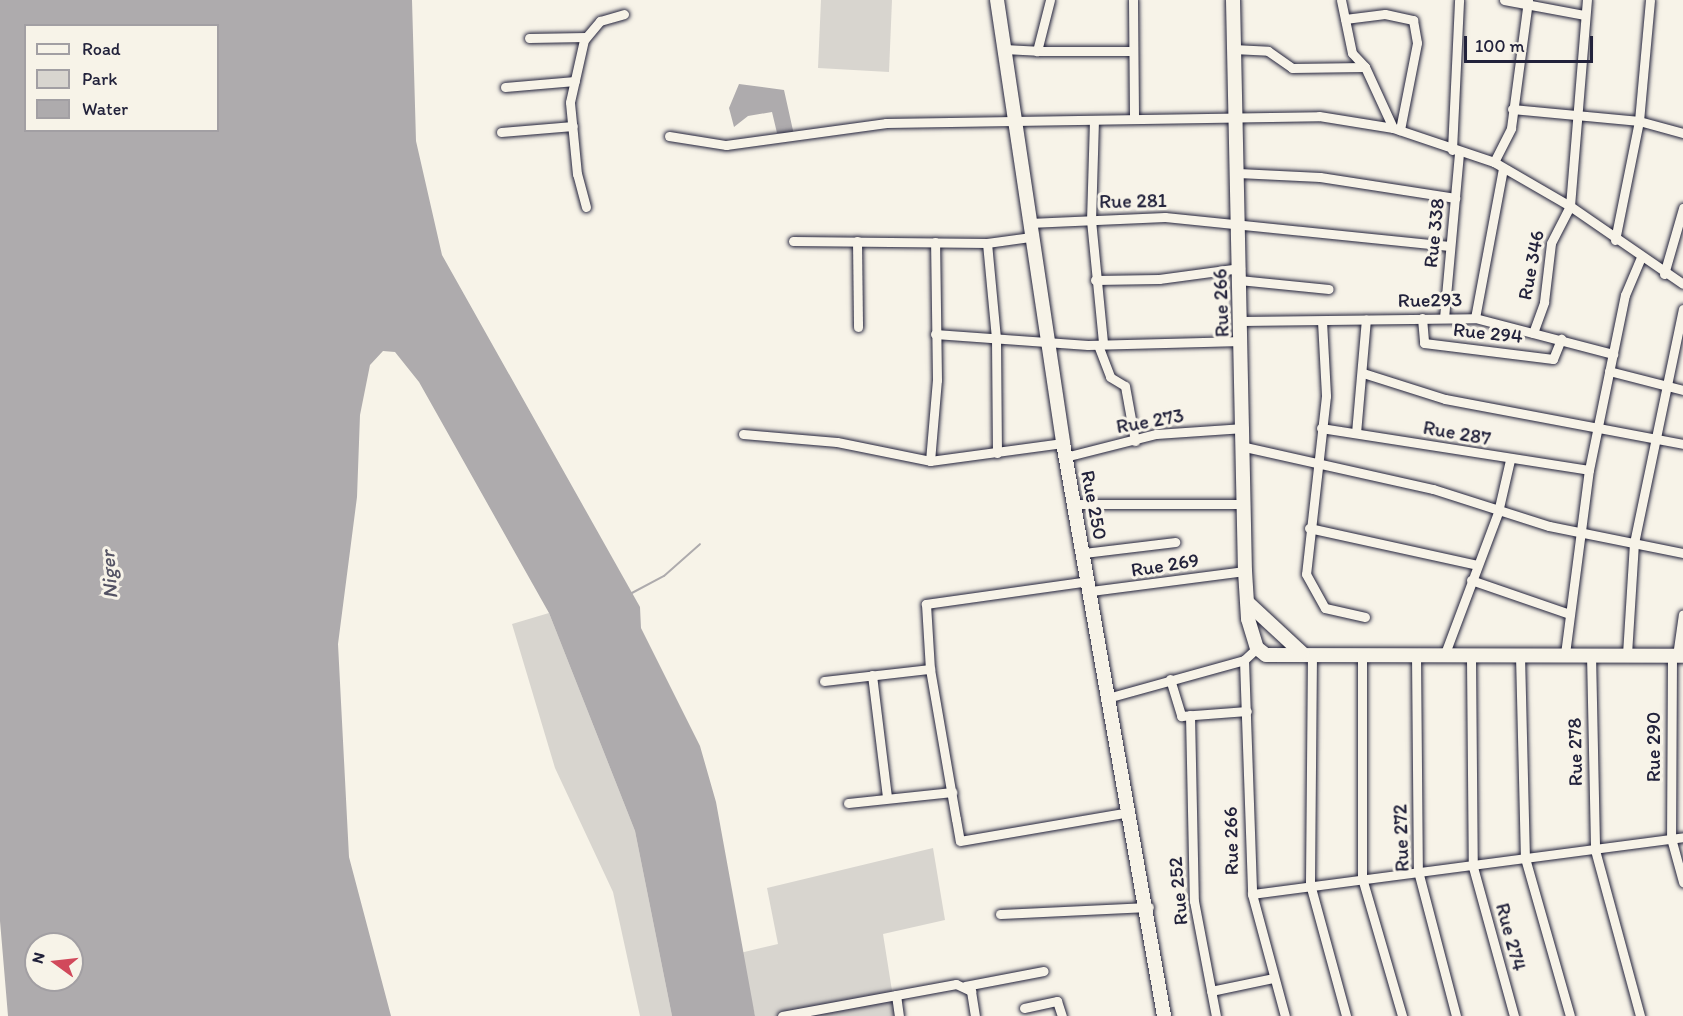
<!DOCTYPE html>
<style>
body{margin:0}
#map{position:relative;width:1683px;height:1016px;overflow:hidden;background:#f7f3e8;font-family:Itim,sans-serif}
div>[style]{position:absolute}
.green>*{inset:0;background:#d8d5cf}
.water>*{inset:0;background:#aeabad}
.stream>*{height:2px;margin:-1px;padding:0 1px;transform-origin:1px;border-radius:1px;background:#aeabad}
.roads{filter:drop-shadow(0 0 2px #22223b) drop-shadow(0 0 2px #22223b)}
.street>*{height:9px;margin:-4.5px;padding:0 4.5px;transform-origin:4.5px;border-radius:4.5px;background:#f7f3e8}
.secondary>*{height:14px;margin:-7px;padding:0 7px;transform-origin:7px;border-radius:7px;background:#f7f3e8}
span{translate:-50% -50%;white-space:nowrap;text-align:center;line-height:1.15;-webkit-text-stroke:6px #f7f3e8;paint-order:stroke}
.street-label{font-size:20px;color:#22223b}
.water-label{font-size:21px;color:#535263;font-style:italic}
.legend{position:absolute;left:24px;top:24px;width:195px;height:108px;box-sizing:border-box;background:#f7f3e8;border:2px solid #a29fa3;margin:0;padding:8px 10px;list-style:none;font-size:18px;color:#22223b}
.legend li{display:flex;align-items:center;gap:12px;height:30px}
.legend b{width:30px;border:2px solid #a29fa3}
.north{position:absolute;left:24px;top:932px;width:60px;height:60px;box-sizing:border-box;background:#f7f3e8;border:2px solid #a29fa3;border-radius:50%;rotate:285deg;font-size:16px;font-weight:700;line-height:24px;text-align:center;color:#22223b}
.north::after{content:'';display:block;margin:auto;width:21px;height:27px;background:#d1495b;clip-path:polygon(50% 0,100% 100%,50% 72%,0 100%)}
.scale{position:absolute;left:1464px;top:36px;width:129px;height:27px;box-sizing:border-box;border:3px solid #22223b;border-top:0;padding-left:8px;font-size:18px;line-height:21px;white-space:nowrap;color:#22223b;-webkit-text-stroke:4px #f7f3e8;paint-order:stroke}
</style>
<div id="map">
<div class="green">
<i style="clip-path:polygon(821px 0,892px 0,889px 72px,818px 68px)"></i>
<i style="clip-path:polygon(549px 613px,635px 831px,672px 1016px,640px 1016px,613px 892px,555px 768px,512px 624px)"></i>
<i style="clip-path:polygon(933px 848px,945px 920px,883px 934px,896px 1016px,755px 1016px,740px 953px,778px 944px,767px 888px)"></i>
</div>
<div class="water">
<i style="clip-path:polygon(evenodd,0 0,412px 0,416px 141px,442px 255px,640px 607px,641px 628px,700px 746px,716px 802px,755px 1016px,672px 1016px,635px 831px,549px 613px,419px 382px,395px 352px,383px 351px,370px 365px,360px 415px,357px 497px,338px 644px,349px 857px,391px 1016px,8px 1016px,0 921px,0 0,26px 26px,218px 26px,218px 130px,26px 130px,26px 26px,0 0,36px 944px,72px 944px,72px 980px,36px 980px,36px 944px)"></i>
<i style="clip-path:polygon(739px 84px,784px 90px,794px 135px,777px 133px,772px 112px,748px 116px,734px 127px,729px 108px)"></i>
</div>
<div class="stream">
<i style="left:630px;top:594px;width:38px;rotate:-28deg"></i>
<i style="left:664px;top:576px;width:48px;rotate:-41.6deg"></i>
</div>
<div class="roads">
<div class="street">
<i style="left:1050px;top:0;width:53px;rotate:104.3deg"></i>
<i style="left:1037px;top:51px;width:96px"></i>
<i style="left:1133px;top:0;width:117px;rotate:89.5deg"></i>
<i style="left:1341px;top:0;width:54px;rotate:78.3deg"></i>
<i style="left:1352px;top:53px;width:19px;rotate:47deg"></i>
<i style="left:1365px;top:67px;width:67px;rotate:65.3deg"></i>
<i style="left:1504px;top:0;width:81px;rotate:10.6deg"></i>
<i style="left:1345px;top:19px;width:40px;rotate:-7.1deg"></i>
<i style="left:1385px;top:14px;width:29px;rotate:12deg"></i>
<i style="left:1413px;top:20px;width:23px;rotate:80deg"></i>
<i style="left:1417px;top:43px;width:89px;rotate:101.1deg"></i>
<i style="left:529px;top:38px;width:57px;rotate:-1deg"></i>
<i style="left:1004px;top:49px;width:33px;rotate:3deg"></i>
<i style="left:1233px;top:49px;width:35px;rotate:3deg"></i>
<i style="left:1268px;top:51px;width:29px;rotate:35deg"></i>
<i style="left:1292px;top:68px;width:73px;rotate:-0.8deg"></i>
<i style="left:505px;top:87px;width:70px;rotate:-4.9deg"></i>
<i style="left:1512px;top:109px;width:128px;rotate:5.4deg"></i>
<i style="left:1639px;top:121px;width:46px;rotate:15.3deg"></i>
<i style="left:1094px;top:120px;width:100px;rotate:91.7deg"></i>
<i style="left:1091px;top:220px;width:124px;rotate:84.4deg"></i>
<i style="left:501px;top:132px;width:72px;rotate:-4.8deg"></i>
<i style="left:669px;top:136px;width:58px;rotate:9deg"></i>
<i style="left:726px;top:145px;width:162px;rotate:-7.8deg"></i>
<i style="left:886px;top:123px;width:433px;rotate:-0.9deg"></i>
<i style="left:1319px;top:116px;width:75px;rotate:9.2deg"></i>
<i style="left:1393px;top:128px;width:107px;rotate:18.6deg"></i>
<i style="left:1494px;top:162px;width:88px;rotate:30.1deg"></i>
<i style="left:1570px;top:206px;width:137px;rotate:34.6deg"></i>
<i style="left:1452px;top:150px;width:150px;rotate:-87.3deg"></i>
<i style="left:1494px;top:162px;width:38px;rotate:-63deg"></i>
<i style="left:1511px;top:128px;width:129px;rotate:-82.4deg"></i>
<i style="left:1238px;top:173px;width:82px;rotate:2.8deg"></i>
<i style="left:1320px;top:177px;width:137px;rotate:8.8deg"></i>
<i style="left:586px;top:207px;width:34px;rotate:-105deg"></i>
<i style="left:577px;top:174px;width:72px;rotate:-95.6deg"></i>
<i style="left:570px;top:102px;width:64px;rotate:-77.3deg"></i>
<i style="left:584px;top:40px;width:25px;rotate:-50deg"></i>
<i style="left:600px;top:21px;width:25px;rotate:-16deg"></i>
<i style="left:1029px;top:223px;width:136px;rotate:-2.5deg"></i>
<i style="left:1165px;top:217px;width:286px;rotate:5.8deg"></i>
<i style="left:1615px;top:240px;width:121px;rotate:-78.6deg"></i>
<i style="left:1639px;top:121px;width:121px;rotate:-84.8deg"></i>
<i style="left:793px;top:241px;width:194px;rotate:0.6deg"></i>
<i style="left:987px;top:243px;width:43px;rotate:-7.9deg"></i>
<i style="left:857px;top:241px;width:86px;rotate:89.3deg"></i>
<i style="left:987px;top:243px;width:96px;rotate:84.6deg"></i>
<i style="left:996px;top:339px;width:114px;rotate:89.5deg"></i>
<i style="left:1664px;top:274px;width:69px;rotate:-73.9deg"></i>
<i style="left:1095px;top:280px;width:64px;rotate:-0.9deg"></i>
<i style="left:1159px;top:279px;width:82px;rotate:-7.7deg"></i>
<i style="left:1239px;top:280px;width:90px;rotate:5.7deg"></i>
<i style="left:1422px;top:318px;width:25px;rotate:85deg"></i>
<i style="left:1424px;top:343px;width:130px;rotate:7.1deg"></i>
<i style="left:1553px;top:359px;width:22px;rotate:-68deg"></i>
<i style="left:1444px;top:318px;width:167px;rotate:-84.8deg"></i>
<i style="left:1475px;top:318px;width:152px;rotate:-79.4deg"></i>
<i style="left:1241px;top:321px;width:234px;rotate:-0.7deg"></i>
<i style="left:1475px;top:318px;width:143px;rotate:14.6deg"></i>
<i style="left:1322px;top:321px;width:75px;rotate:86.9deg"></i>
<i style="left:1326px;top:396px;width:179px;rotate:96.4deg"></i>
<i style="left:1306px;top:574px;width:39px;rotate:61deg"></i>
<i style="left:1325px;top:608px;width:41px;rotate:12.7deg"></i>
<i style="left:1533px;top:333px;width:33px;rotate:-70deg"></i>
<i style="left:1544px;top:302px;width:59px;rotate:-83.2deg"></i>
<i style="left:1551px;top:243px;width:42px;rotate:-62.8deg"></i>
<i style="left:1570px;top:206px;width:207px;rotate:-85.3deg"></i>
<i style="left:935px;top:334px;width:153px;rotate:4.1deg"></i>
<i style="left:1088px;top:345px;width:154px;rotate:-1.5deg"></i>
<i style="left:1098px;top:345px;width:34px;rotate:69deg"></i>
<i style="left:1110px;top:377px;width:17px;rotate:31deg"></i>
<i style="left:1125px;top:386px;width:56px;rotate:79.7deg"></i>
<i style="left:1609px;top:371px;width:76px;rotate:14.4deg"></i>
<i style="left:1363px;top:373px;width:86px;rotate:17.6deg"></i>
<i style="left:1445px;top:399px;width:242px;rotate:10.7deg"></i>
<i style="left:1321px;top:428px;width:271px;rotate:8.9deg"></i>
<i style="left:1356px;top:433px;width:114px;rotate:-85deg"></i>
<i style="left:743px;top:434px;width:94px;rotate:4.9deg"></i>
<i style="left:837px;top:442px;width:95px;rotate:11.5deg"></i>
<i style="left:930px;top:461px;width:134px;rotate:-7.7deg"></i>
<i style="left:1245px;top:447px;width:193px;rotate:12.6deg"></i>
<i style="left:1433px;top:489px;width:122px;rotate:17.7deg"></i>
<i style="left:1549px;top:526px;width:137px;rotate:11.4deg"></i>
<i style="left:1065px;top:457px;width:94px;rotate:-14.2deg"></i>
<i style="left:1156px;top:434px;width:88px;rotate:-3.9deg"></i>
<i style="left:930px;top:461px;width:81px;rotate:-85.1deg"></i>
<i style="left:937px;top:380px;width:138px;rotate:-90.8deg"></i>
<i style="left:1074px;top:504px;width:170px"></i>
<i style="left:1309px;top:528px;width:172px;rotate:12.4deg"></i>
<i style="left:1084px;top:553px;width:92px;rotate:-6.9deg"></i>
<i style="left:1471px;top:580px;width:102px;rotate:19deg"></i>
<i style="left:1089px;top:581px;width:165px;rotate:172deg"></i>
<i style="left:926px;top:604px;width:65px;rotate:86.5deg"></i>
<i style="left:930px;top:669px;width:152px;rotate:80.2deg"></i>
<i style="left:956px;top:819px;width:22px;rotate:80deg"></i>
<i style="left:960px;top:841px;width:172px;rotate:-9.7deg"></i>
<i style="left:1091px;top:591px;width:155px;rotate:-7.4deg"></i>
<i style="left:1312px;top:653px;width:231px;rotate:90.5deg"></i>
<i style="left:1310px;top:884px;width:137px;rotate:74.7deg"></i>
<i style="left:1362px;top:654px;width:224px;rotate:90deg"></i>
<i style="left:1362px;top:878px;width:144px;rotate:73.8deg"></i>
<i style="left:1416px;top:654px;width:217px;rotate:89.5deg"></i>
<i style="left:1418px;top:871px;width:150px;rotate:75.3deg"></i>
<i style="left:1565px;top:654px;width:186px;rotate:-82.6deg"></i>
<i style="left:1589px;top:470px;width:179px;rotate:-78.4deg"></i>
<i style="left:1625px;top:295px;width:39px;rotate:-67deg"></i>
<i style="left:1591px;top:654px;width:196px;rotate:88.8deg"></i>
<i style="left:1595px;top:850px;width:172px;rotate:74.8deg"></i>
<i style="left:1627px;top:654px;width:111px;rotate:-86.4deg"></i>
<i style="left:1634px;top:543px;width:239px;rotate:-78.2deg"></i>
<i style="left:1520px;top:655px;width:203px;rotate:88.6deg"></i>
<i style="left:1525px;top:858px;width:164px;rotate:74.1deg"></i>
<i style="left:1444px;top:656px;width:154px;rotate:-69.4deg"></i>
<i style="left:1498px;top:512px;width:53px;rotate:-77deg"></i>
<i style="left:1672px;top:656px;width:182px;rotate:90.3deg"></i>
<i style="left:1671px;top:838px;width:46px;rotate:74.7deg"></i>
<i style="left:1677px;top:656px;width:42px;rotate:-81.9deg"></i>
<i style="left:1471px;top:658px;width:209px;rotate:89.5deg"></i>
<i style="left:1473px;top:867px;width:155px;rotate:74.6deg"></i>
<i style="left:1244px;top:660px;width:234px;rotate:88deg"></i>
<i style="left:1252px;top:894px;width:126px;rotate:74.9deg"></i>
<i style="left:872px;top:675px;width:124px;rotate:83deg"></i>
<i style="left:1170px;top:679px;width:39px;rotate:73deg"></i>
<i style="left:1181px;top:716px;width:66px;rotate:-4.3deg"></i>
<i style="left:824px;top:681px;width:107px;rotate:-6.5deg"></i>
<i style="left:1111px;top:697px;width:138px;rotate:-15.5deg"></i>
<i style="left:1244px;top:660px;width:18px;rotate:-43deg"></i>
<i style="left:1190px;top:715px;width:186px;rotate:88.8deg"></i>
<i style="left:1194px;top:901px;width:117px;rotate:79.2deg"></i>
<i style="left:848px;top:803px;width:105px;rotate:-6deg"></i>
<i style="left:1252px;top:894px;width:435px;rotate:-7.5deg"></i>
<i style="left:1000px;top:914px;width:149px;rotate:-2.7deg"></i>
<i style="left:965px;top:986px;width:80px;rotate:-10.8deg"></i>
<i style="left:1211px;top:991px;width:63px;rotate:-11.8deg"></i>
<i style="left:896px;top:995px;width:21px;rotate:82deg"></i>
<i style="left:1024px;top:1008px;width:34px;rotate:-12deg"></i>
<i style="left:1057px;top:1001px;width:16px;rotate:72deg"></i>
<i style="left:782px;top:1016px;width:177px;rotate:-10.4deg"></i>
<i style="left:956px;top:984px;width:17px;rotate:25deg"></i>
<i style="left:971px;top:991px;width:25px;rotate:81deg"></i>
</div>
<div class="secondary">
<i style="left:997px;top:0;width:448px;rotate:81.5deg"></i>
<i style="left:1063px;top:443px;width:582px;rotate:80deg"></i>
<i style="left:1233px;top:0;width:571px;rotate:88.8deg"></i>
<i style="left:1245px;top:571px;width:48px;rotate:86.4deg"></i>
<i style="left:1248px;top:619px;width:30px;rotate:73deg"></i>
<i style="left:1257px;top:648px;width:11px;rotate:38deg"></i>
<i style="left:1266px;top:655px;width:417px;rotate:0.1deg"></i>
<i style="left:1249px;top:604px;width:72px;rotate:42.8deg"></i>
</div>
</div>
<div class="street-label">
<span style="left:1133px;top:201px;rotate:-1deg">Rue 281</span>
<span style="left:1434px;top:233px;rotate:-84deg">Rue 338</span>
<span style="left:1531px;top:265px;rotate:-79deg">Rue 346</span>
<span style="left:1430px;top:300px;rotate:-1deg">Rue293</span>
<span style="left:1221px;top:303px;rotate:-92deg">Rue 266</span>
<span style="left:1488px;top:333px;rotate:6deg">Rue 294</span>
<span style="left:1150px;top:421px;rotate:-10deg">Rue 273</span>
<span style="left:1457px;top:433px;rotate:10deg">Rue 287</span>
<span style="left:1094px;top:505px;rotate:79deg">Rue 250</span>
<span style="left:1165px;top:565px;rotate:-9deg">Rue 269</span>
<span style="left:1653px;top:747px;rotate:-90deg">Rue 290</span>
<span style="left:1575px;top:752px;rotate:-91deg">Rue 278</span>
<span style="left:1401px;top:838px;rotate:-92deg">Rue 272</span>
<span style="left:1231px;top:841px;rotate:-91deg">Rue 266</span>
<span style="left:1178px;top:891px;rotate:-95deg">Rue 252</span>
<span style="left:1511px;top:937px;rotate:75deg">Rue 274</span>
</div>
<div class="water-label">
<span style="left:109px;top:575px;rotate:-94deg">Niger</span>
</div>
<ul class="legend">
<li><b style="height:8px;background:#f7f3e8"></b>Road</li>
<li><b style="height:16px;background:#d8d5cf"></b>Park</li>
<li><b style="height:16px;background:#aeabad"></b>Water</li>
</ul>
<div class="north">N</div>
<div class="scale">100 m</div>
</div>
